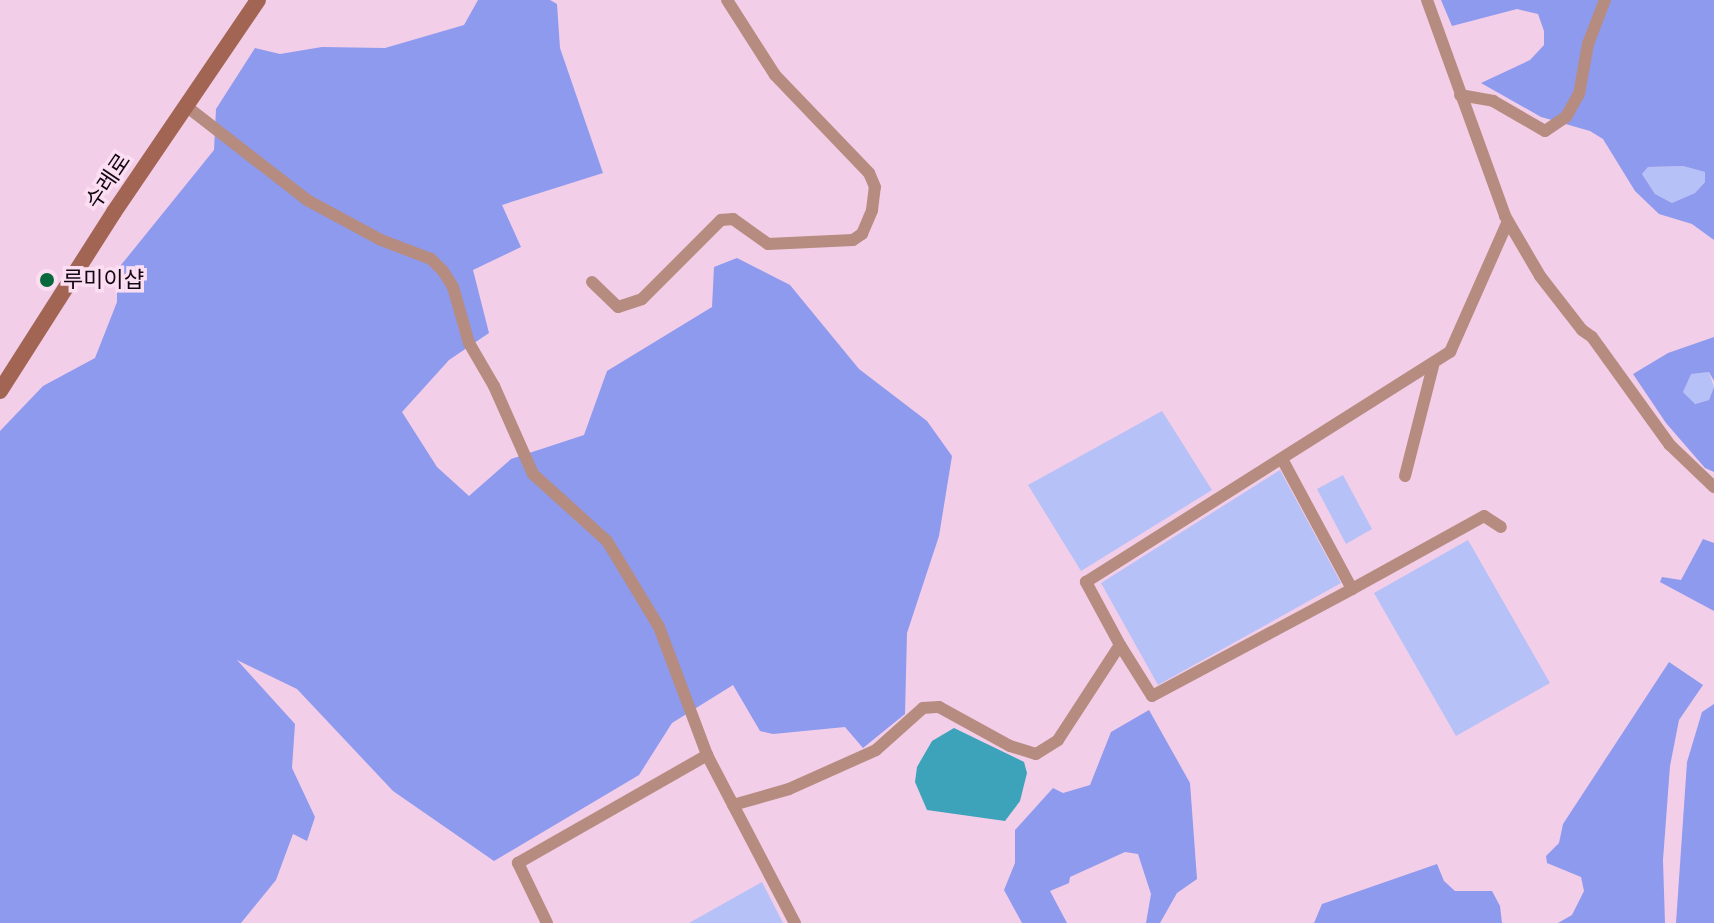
<!DOCTYPE html>
<meta charset="utf-8">
<style>
body{margin:0}
#map{position:relative;width:1714px;height:923px;overflow:hidden;background:#f3cee8;font-family:"DM Sans","Noto Sans KR",sans-serif}
div>[style]{position:absolute}
.green>*{inset:0;background:#b6c1f7}
.forest>*{inset:0;background:#8d9aee}
.water>*{inset:0;background:#3ca3ba}
.minor>*{height:12px;margin:-6px;padding:0 6px;transform-origin:6px;border-radius:6px;background:#b78c80}
.secondary>*{height:16px;margin:-8px;padding:0 8px;transform-origin:8px;border-radius:8px;background:#a26554}
.dots>*{width:22px;height:22px;translate:-50% -50%;box-sizing:border-box;border:4px solid #fcdef3;border-radius:50%}
span{translate:-50% -50%;white-space:nowrap;text-align:center;line-height:1.15;-webkit-text-stroke:7px #fcdef3;paint-order:stroke}
.street-label{font-size:22px;color:#120710}
.poi-label{font-size:22px;color:#120710}
.left{translate:0 -50%;text-align:left}
</style>
<div id="map">
<div class="green">
<i style="clip-path:polygon(1683px 166px,1705px 172px,1705px 182px,1695px 193px,1672px 203px,1655px 194px,1642px 174px,1648px 167px)"></i>
<i style="clip-path:polygon(1709px 372px,1714px 387px,1709px 400px,1694px 404px,1683px 392px,1690px 374px)"></i>
<i style="clip-path:polygon(1162px 411px,1212px 490px,1081px 571px,1028px 485px)"></i>
<i style="clip-path:polygon(1280px 470px,1341px 583px,1158px 685px,1101px 583px)"></i>
<i style="clip-path:polygon(1343px 475px,1372px 529px,1346px 544px,1317px 489px)"></i>
<i style="clip-path:polygon(1468px 540px,1550px 683px,1456px 736px,1374px 593px)"></i>
<i style="clip-path:polygon(762px 882px,783px 923px,689px 923px)"></i>
</div>
<div class="forest">
<i style="clip-path:polygon(478px 0,550px 0,557px 4px,560px 48px,603px 173px,502px 205px,521px 247px,473px 270px,489px 333px,449px 360px,402px 412px,437px 467px,469px 496px,511px 459px,584px 435px,607px 371px,712px 307px,714px 267px,737px 258px,790px 285px,859px 369px,927px 421px,952px 456px,939px 536px,907px 633px,905px 714px,863px 748px,845px 727px,773px 734px,760px 731px,733px 685px,672px 723px,639px 775px,494px 861px,393px 791px,297px 689px,237px 660px,295px 724px,292px 768px,315px 817px,307px 841px,293px 834px,276px 880px,241px 923px,0 923px,0 431px,43px 386px,95px 358px,117px 302px,117px 270px,214px 150px,216px 109px,255px 48px,280px 54px,322px 47px,385px 48px,464px 25px)"></i>
<i style="clip-path:polygon(evenodd,1441px 0,1714px 0,1714px 240px,1692px 224px,1659px 214px,1635px 191px,1603px 139px,1590px 131px,1541px 117px,1481px 83px,1530px 60px,1544px 45px,1544px 31px,1538px 14px,1517px 9px,1452px 26px,1441px 0,1683px 166px,1705px 172px,1705px 182px,1695px 193px,1672px 203px,1655px 194px,1642px 174px,1648px 167px,1683px 166px)"></i>
<i style="clip-path:polygon(1714px 337px,1714px 381px,1709px 372px,1691px 374px,1683px 392px,1695px 404px,1709px 400px,1714px 387px,1714px 472px,1705px 468px,1666px 423px,1633px 374px,1668px 353px)"></i>
<i style="clip-path:polygon(1703px 539px,1714px 543px,1714px 611px,1660px 582px,1662px 577px,1681px 580px)"></i>
<i style="clip-path:polygon(1669px 662px,1703px 685px,1679px 720px,1670px 766px,1663px 860px,1665px 923px,1558px 923px,1572px 915px,1584px 891px,1581px 877px,1547px 863px,1546px 856px,1559px 843px,1563px 824px)"></i>
<i style="clip-path:polygon(1714px 704px,1714px 923px,1676px 923px,1687px 762px,1702px 712px)"></i>
<i style="clip-path:polygon(1149px 710px,1190px 783px,1197px 879px,1177px 893px,1160px 923px,1146px 923px,1151px 894px,1138px 854px,1125px 852px,1070px 877px,1069px 883px,1050px 891px,1067px 923px,1022px 923px,1004px 890px,1015px 863px,1015px 830px,1053px 788px,1063px 793px,1090px 785px,1111px 732px)"></i>
<i style="clip-path:polygon(1437px 864px,1444px 881px,1455px 891px,1492px 891px,1500px 906px,1502px 923px,1314px 923px,1322px 904px)"></i>
</div>
<div class="water">
<i style="clip-path:polygon(954px 728px,1024px 762px,1027px 773px,1020px 801px,1005px 821px,927px 810px,915px 782px,917px 767px,932px 741px)"></i>
</div>
<div class="minor">
<i style="left:1427px;top:0;width:230px;rotate:70.1deg"></i>
<i style="left:1505px;top:216px;width:69px;rotate:59.7deg"></i>
<i style="left:1540px;top:276px;width:68px;rotate:52.1deg"></i>
<i style="left:1582px;top:330px;width:12px;rotate:35deg"></i>
<i style="left:1592px;top:337px;width:133px;rotate:54.2deg"></i>
<i style="left:1670px;top:445px;width:61px;rotate:43.7deg"></i>
<i style="left:1460px;top:95px;width:34px;rotate:10deg"></i>
<i style="left:1493px;top:101px;width:60px;rotate:30deg"></i>
<i style="left:1545px;top:131px;width:25px;rotate:-34deg"></i>
<i style="left:1566px;top:117px;width:26px;rotate:-61deg"></i>
<i style="left:1579px;top:94px;width:51px;rotate:-79.8deg"></i>
<i style="left:1588px;top:44px;width:47px;rotate:-68.9deg"></i>
<i style="left:186px;top:106px;width:153px;rotate:37.8deg"></i>
<i style="left:307px;top:200px;width:84px;rotate:28.4deg"></i>
<i style="left:381px;top:240px;width:53px;rotate:20.8deg"></i>
<i style="left:431px;top:259px;width:17px;rotate:45deg"></i>
<i style="left:443px;top:271px;width:19px;rotate:58deg"></i>
<i style="left:453px;top:287px;width:58px;rotate:74.1deg"></i>
<i style="left:469px;top:343px;width:50px;rotate:59.8deg"></i>
<i style="left:494px;top:386px;width:96px;rotate:66.1deg"></i>
<i style="left:533px;top:474px;width:100px;rotate:42.2deg"></i>
<i style="left:607px;top:541px;width:100px;rotate:58.8deg"></i>
<i style="left:659px;top:627px;width:137px;rotate:69.4deg"></i>
<i style="left:707px;top:755px;width:190px;rotate:62.4deg"></i>
<i style="left:592px;top:282px;width:36px;rotate:44deg"></i>
<i style="left:618px;top:307px;width:25px;rotate:-18deg"></i>
<i style="left:642px;top:299px;width:112px;rotate:-45deg"></i>
<i style="left:721px;top:220px;width:12px;rotate:-5deg"></i>
<i style="left:733px;top:219px;width:43px;rotate:35.5deg"></i>
<i style="left:768px;top:244px;width:85px;rotate:-2.7deg"></i>
<i style="left:853px;top:240px;width:11px;rotate:-34deg"></i>
<i style="left:862px;top:234px;width:26px;rotate:-67deg"></i>
<i style="left:872px;top:210px;width:23px;rotate:-83deg"></i>
<i style="left:875px;top:187px;width:15px;rotate:-113deg"></i>
<i style="left:869px;top:173px;width:136px;rotate:-133.8deg"></i>
<i style="left:775px;top:75px;width:89px;rotate:-122.6deg"></i>
<i style="left:1405px;top:476px;width:114px;rotate:-75.7deg"></i>
<i style="left:1352px;top:589px;width:151px;rotate:-28.9deg"></i>
<i style="left:1484px;top:516px;width:20px;rotate:33deg"></i>
<i style="left:1120px;top:645px;width:60px;rotate:57.9deg"></i>
<i style="left:1152px;top:696px;width:227px;rotate:-28.1deg"></i>
<i style="left:1352px;top:589px;width:148px;rotate:-118.3deg"></i>
<i style="left:733px;top:805px;width:58px;rotate:-15.9deg"></i>
<i style="left:789px;top:789px;width:95px;rotate:-24.1deg"></i>
<i style="left:876px;top:750px;width:63px;rotate:-41.8deg"></i>
<i style="left:923px;top:708px;width:16px;rotate:-4deg"></i>
<i style="left:939px;top:707px;width:81px;rotate:28.8deg"></i>
<i style="left:1010px;top:746px;width:27px;rotate:17deg"></i>
<i style="left:1036px;top:754px;width:26px;rotate:-32deg"></i>
<i style="left:1058px;top:740px;width:113px;rotate:-56.9deg"></i>
<i style="left:1120px;top:645px;width:72px;rotate:-118.4deg"></i>
<i style="left:1086px;top:582px;width:431px;rotate:-32.3deg"></i>
<i style="left:1450px;top:352px;width:143px;rotate:-66.1deg"></i>
<i style="left:547px;top:923px;width:67px;rotate:-115.8deg"></i>
<i style="left:518px;top:863px;width:218px;rotate:-29.7deg"></i>
</div>
<div class="secondary">
<i style="left:0;top:391px;width:212px;rotate:-57.5deg"></i>
<i style="left:114px;top:212px;width:256px;rotate:-55.8deg"></i>
</div>
<div class="dots">
<i style="left:47px;top:280px;background:#08693d"></i>
</div>
<div class="street-label">
<span style="left:108px;top:181px;rotate:-56deg">수레로</span>
</div>
<div class="poi-label">
<span class="left" style="left:63px;top:280px">루미이샵</span>
</div>
</div>
